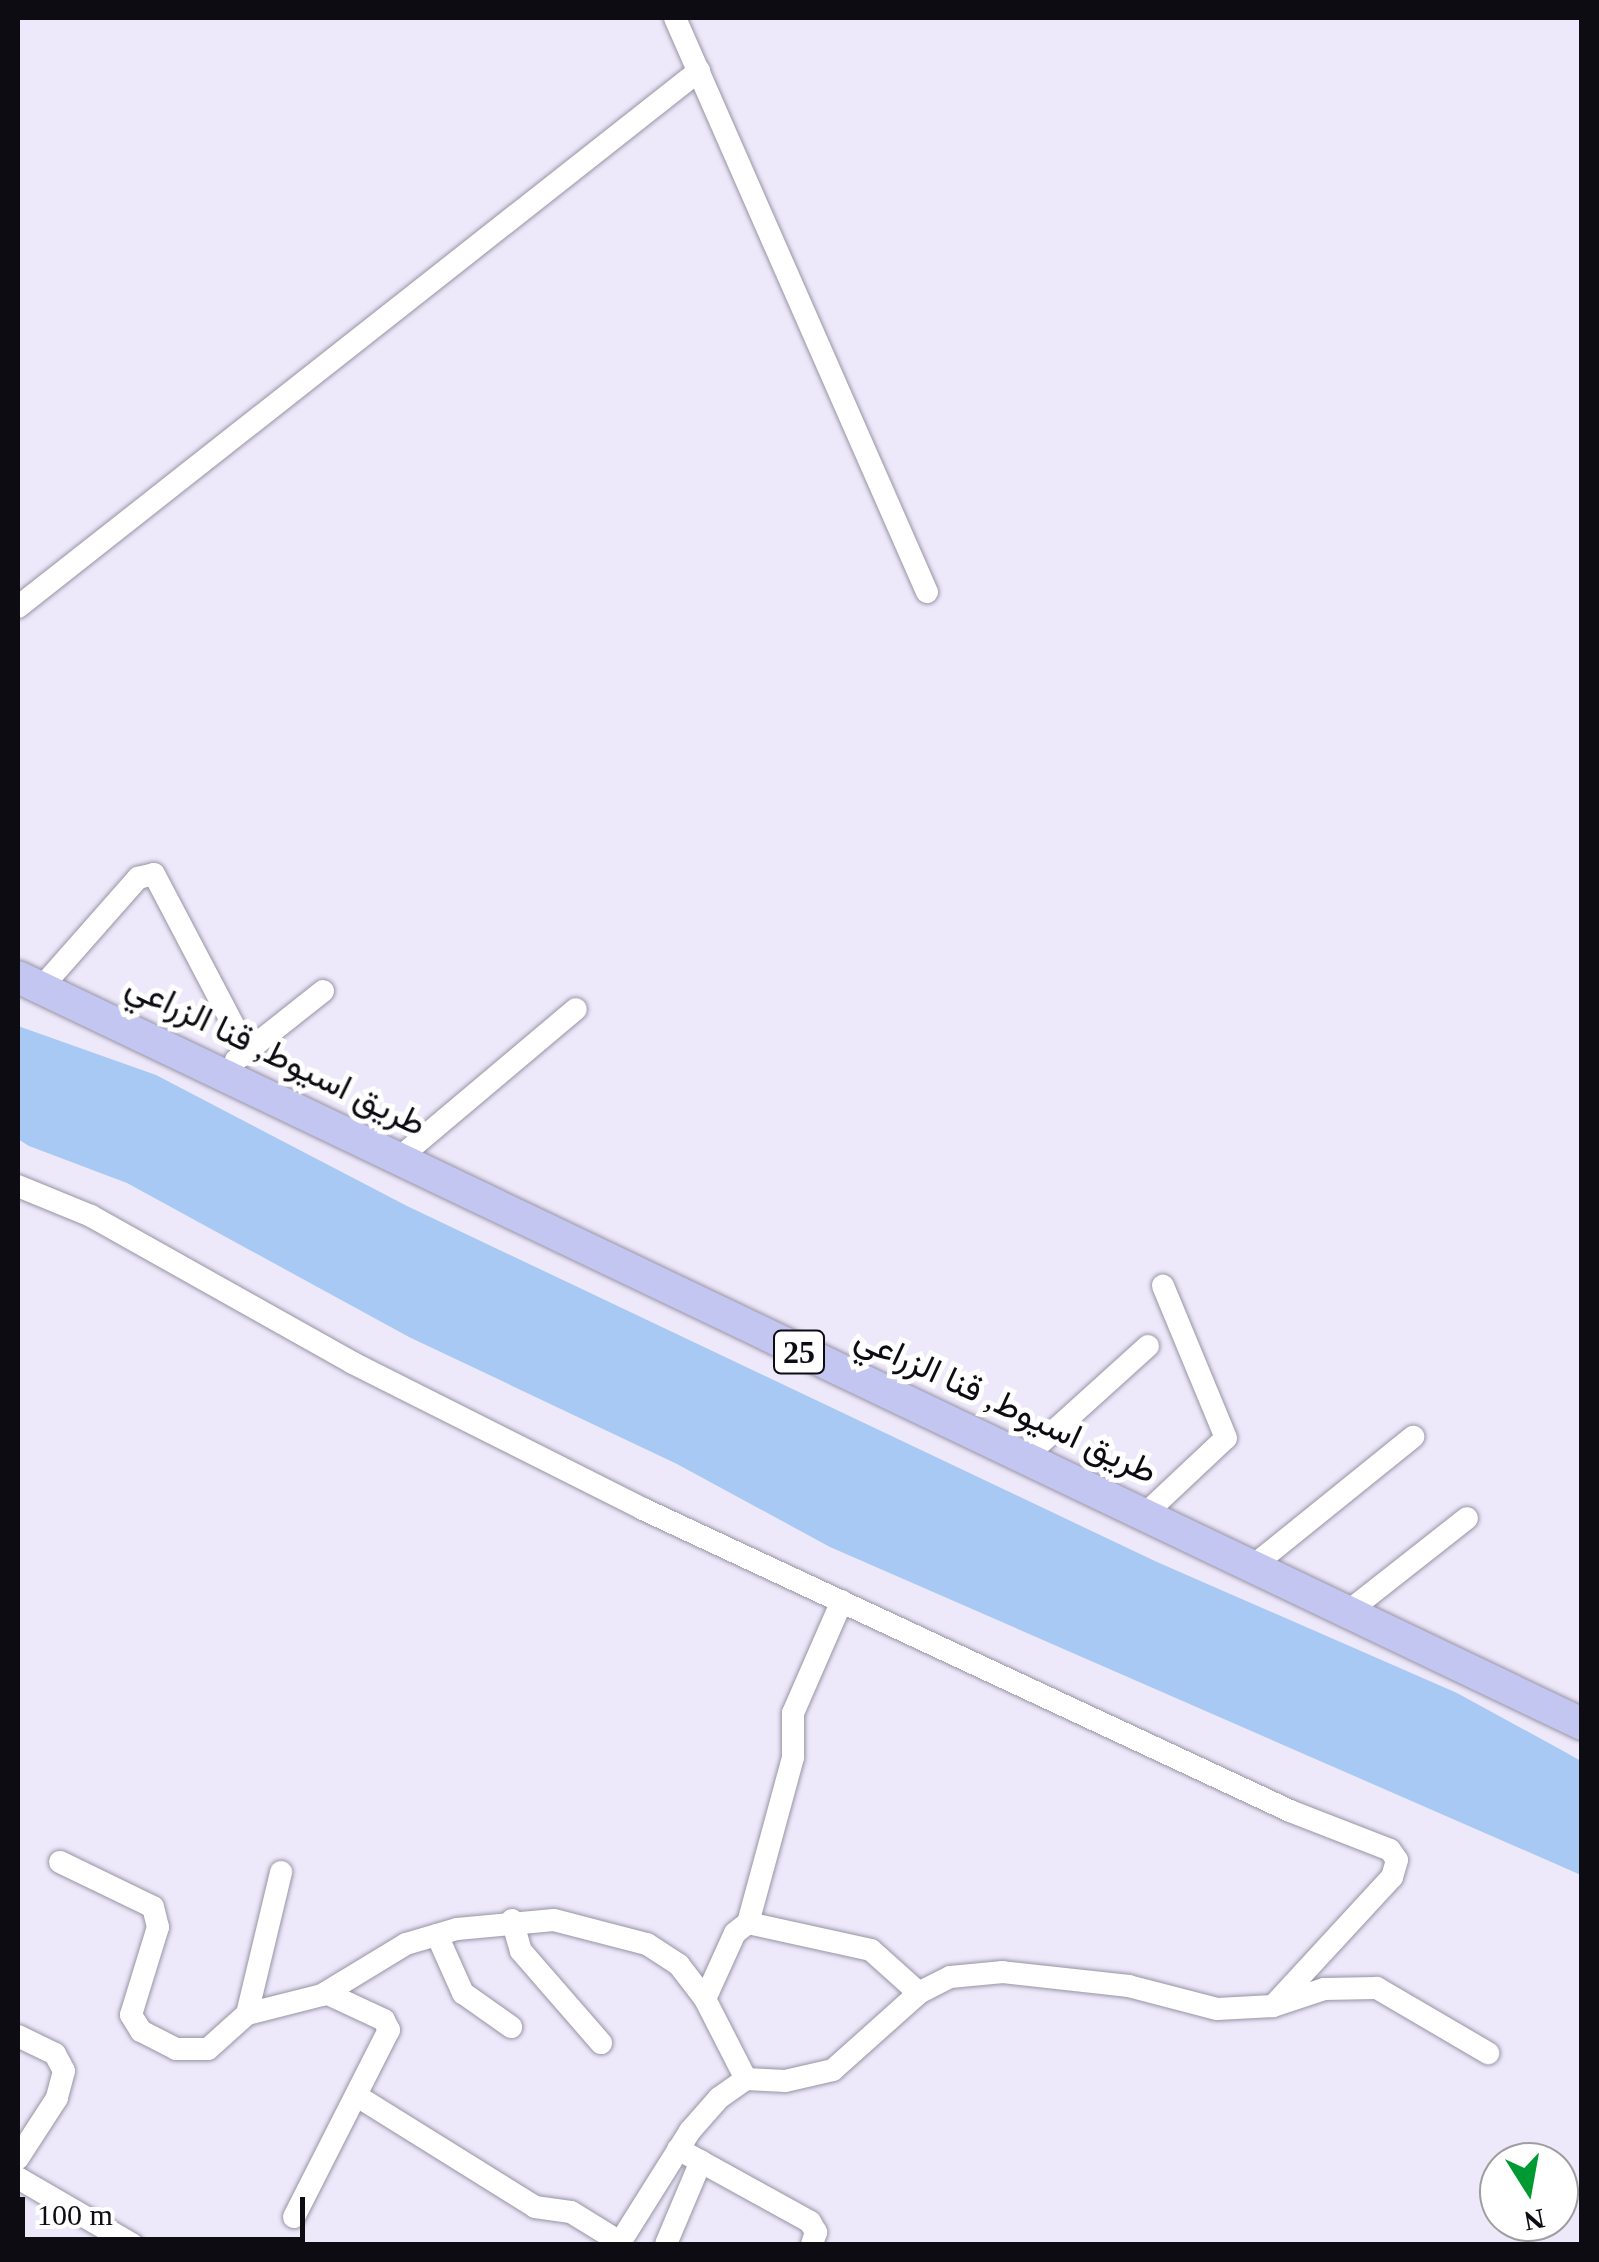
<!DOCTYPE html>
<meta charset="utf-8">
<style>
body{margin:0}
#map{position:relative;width:1599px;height:2262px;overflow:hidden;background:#ede8fa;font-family:"Times New Roman",Vazirmatn,serif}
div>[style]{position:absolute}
.water>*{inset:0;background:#a8c9f3}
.roads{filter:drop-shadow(0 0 2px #9794a4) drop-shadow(0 0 2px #9794a4)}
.minor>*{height:22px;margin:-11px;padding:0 11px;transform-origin:11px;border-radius:11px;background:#fff}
.highway>*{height:32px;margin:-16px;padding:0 16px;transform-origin:16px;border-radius:16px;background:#c2c6f0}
span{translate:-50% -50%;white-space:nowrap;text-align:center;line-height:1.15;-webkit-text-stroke:10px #fff;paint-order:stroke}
.shield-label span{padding:2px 8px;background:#fff;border:2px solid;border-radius:8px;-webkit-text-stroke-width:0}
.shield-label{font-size:32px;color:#0d0c12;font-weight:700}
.street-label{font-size:35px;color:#0d0c12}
.frame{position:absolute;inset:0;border:20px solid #0d0c12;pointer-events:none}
.north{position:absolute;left:1479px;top:2142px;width:100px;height:100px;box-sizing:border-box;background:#fff;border:2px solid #9e9ea0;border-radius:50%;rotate:169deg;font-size:28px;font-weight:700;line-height:40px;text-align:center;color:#0d0c12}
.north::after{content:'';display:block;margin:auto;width:35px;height:45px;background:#009a33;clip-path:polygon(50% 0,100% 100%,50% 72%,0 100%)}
.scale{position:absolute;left:20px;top:2197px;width:285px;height:45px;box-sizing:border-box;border:5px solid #0d0c12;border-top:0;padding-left:12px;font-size:30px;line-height:35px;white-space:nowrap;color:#0d0c12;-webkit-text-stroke:8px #fff;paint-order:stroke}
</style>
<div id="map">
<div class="water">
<i style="clip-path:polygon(18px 1026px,156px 1075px,407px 1206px,1157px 1562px,1457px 1693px,1556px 1747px,1581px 1761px,1581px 1875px,830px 1547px,677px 1464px,409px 1337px,127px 1183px,29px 1146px,18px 1139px)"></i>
</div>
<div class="roads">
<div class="minor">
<i style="left:675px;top:18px;width:627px;rotate:66.3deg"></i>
<i style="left:18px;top:607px;width:867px;rotate:-38.21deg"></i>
<i style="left:41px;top:988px;width:147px;rotate:-48.6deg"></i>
<i style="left:138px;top:878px;width:16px;rotate:-14deg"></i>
<i style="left:154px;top:874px;width:200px;rotate:62.3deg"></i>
<i style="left:236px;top:1060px;width:111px;rotate:-38.4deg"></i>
<i style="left:399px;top:1158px;width:231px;rotate:-40.1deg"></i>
<i style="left:18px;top:1186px;width:79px;rotate:22.3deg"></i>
<i style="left:91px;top:1216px;width:300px;rotate:29.3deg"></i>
<i style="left:353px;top:1363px;width:325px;rotate:26.7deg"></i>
<i style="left:643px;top:1509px;width:714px;rotate:25.02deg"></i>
<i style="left:1290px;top:1811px;width:107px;rotate:21.3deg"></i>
<i style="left:1390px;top:1850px;width:12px;rotate:55deg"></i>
<i style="left:1397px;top:1860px;width:18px;rotate:106deg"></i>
<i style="left:1392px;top:1877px;width:176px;rotate:132.7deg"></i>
<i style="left:1273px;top:2006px;width:56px;rotate:176.9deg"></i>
<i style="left:1217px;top:2009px;width:91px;rotate:-165.4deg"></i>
<i style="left:1129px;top:1986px;width:127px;rotate:-173.7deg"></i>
<i style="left:1003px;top:1972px;width:53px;rotate:174.6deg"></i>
<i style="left:950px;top:1977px;width:35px;rotate:153deg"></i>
<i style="left:919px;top:1993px;width:115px;rotate:138.2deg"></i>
<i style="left:833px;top:2070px;width:49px;rotate:167.1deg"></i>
<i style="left:785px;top:2081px;width:39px;rotate:-177deg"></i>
<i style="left:746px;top:2079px;width:33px;rotate:145deg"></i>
<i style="left:719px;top:2098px;width:44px;rotate:131.3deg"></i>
<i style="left:690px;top:2131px;width:133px;rotate:122.1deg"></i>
<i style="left:1024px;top:1458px;width:167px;rotate:-42.1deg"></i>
<i style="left:1144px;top:1515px;width:112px;rotate:-43.2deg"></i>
<i style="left:1226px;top:1438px;width:165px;rotate:-112.5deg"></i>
<i style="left:1253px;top:1566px;width:206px;rotate:-38.9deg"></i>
<i style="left:1349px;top:1611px;width:150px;rotate:-38.2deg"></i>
<i style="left:60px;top:1862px;width:103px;rotate:25.8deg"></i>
<i style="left:153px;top:1907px;width:21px;rotate:76deg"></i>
<i style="left:158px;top:1927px;width:92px;rotate:107.1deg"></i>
<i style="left:131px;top:2015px;width:19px;rotate:58deg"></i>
<i style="left:141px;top:2031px;width:39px;rotate:27deg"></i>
<i style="left:176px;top:2049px;width:32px"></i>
<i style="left:208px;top:2049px;width:52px;rotate:-41.9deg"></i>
<i style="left:247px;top:2014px;width:77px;rotate:-14.2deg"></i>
<i style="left:322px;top:1995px;width:98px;rotate:-31.3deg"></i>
<i style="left:406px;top:1944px;width:53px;rotate:-16.4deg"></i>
<i style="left:457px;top:1929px;width:97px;rotate:-5.3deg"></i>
<i style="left:554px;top:1920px;width:96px;rotate:14.5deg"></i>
<i style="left:647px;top:1944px;width:38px;rotate:33deg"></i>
<i style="left:679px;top:1965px;width:43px;rotate:52.6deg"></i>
<i style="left:705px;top:1999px;width:90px;rotate:62.9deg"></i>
<i style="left:512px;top:1920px;width:32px;rotate:74deg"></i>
<i style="left:521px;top:1951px;width:122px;rotate:49deg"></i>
<i style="left:748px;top:1923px;width:172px;rotate:-74.8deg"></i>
<i style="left:793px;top:1757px;width:44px;rotate:-90deg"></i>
<i style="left:793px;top:1713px;width:122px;rotate:-66.4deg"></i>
<i style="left:437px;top:1935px;width:64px;rotate:65.9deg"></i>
<i style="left:463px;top:1993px;width:59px;rotate:35.3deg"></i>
<i style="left:705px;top:1999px;width:72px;rotate:-65.6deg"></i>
<i style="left:735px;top:1933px;width:16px;rotate:-38deg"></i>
<i style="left:748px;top:1923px;width:126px;rotate:12.4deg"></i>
<i style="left:871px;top:1950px;width:64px;rotate:41.9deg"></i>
<i style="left:1273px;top:2006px;width:54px;rotate:-18.4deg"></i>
<i style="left:1324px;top:1989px;width:53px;rotate:-1.1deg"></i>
<i style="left:1377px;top:1988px;width:129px;rotate:30.4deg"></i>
<i style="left:247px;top:2014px;width:146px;rotate:-76.5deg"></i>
<i style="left:18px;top:2036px;width:41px;rotate:25.9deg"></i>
<i style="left:55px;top:2054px;width:19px;rotate:62deg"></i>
<i style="left:64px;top:2071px;width:28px;rotate:105deg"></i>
<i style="left:57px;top:2098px;width:72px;rotate:123deg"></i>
<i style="left:357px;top:2096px;width:210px;rotate:31.9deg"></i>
<i style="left:535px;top:2207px;width:36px;rotate:8deg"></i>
<i style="left:571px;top:2212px;width:57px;rotate:31.5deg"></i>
<i style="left:678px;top:2149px;width:151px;rotate:28.9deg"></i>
<i style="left:810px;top:2222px;width:12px;rotate:59deg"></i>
<i style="left:816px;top:2232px;width:13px;rotate:108deg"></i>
<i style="left:18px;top:2178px;width:132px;rotate:30.1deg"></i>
<i style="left:294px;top:2217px;width:210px;rotate:-63.1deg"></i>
<i style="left:389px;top:2030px;width:11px;rotate:-117deg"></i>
<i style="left:384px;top:2020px;width:64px;rotate:-155deg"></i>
<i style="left:666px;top:2244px;width:90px;rotate:-67.1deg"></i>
</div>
<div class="highway">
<i style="left:18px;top:977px;width:1733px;rotate:25.53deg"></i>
</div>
</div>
<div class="shield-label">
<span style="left:799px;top:1352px">25</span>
</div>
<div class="street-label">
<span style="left:276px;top:1055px;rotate:26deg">طريق اسيوط, قنا الزراعي</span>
<span style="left:1006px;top:1405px;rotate:25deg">طريق اسيوط, قنا الزراعي</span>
</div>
<div class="frame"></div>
<div class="north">N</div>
<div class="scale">100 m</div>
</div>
